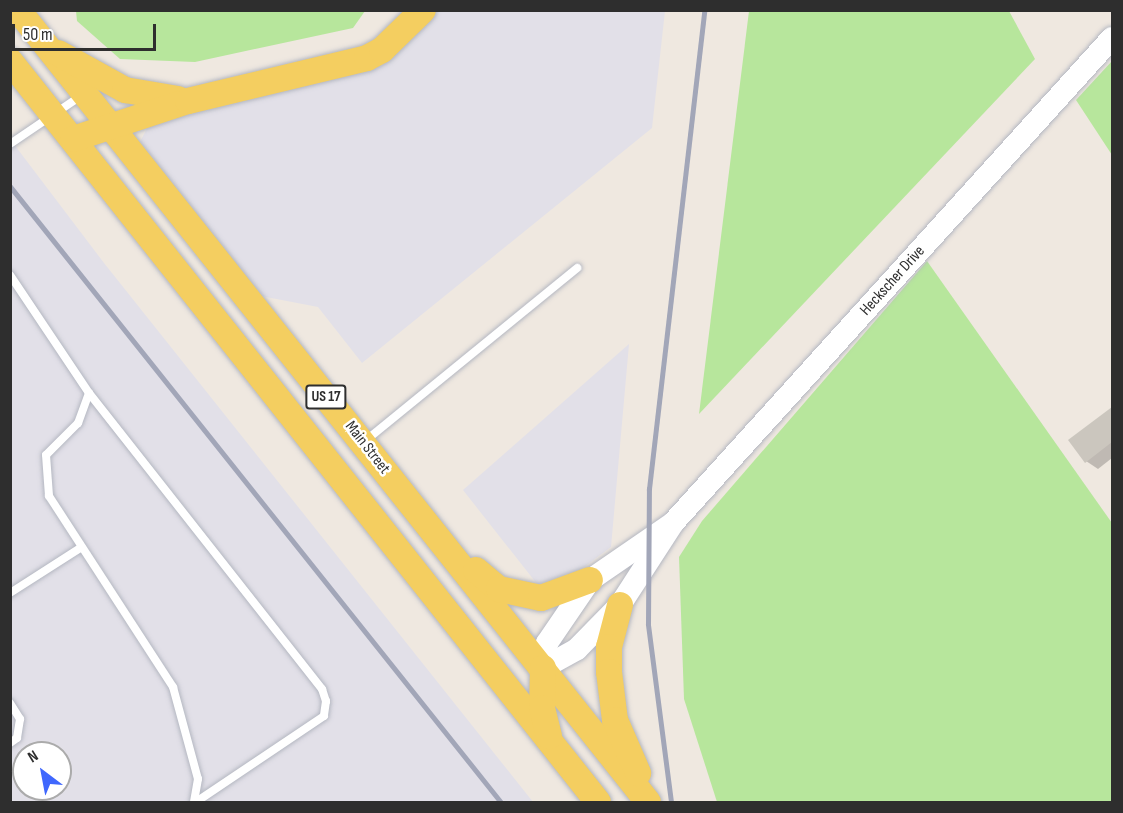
<!DOCTYPE html>
<style>
body{margin:0}
#map{position:relative;width:1123px;height:813px;overflow:hidden;background:#efe8e0;font-family:"Sofia Sans Condensed",sans-serif}
div>[style]{position:absolute}
.industrial>*{inset:0;background:#e2e0e8}
.green>*{inset:0;background:#b7e69c}
.shadow>*{inset:0;background:#0003}
.building>*{inset:0;background:#cbc6be}
.roads{filter:drop-shadow(0 0 2px #b4b7c1) drop-shadow(0 0 2px #b4b7c1)}
.lane>*{height:8px;margin:-4px;padding:0 4px;transform-origin:4px;border-radius:4px;background:#fff}
.secondary>*{height:22px;margin:-11px;padding:0 11px;transform-origin:11px;border-radius:11px;background:#fff}
.primary>*{height:26px;margin:-13px;padding:0 13px;transform-origin:13px;border-radius:13px;background:#f4ce60}
.rail>*{height:4.5px;margin:-2.25px;padding:0 2.25px;transform-origin:2.25px;border-radius:2.25px;background:#a2a6b8}
span{translate:-50% -50%;white-space:nowrap;text-align:center;line-height:1.15;-webkit-text-stroke:5px #fff;paint-order:stroke}
.shield-label span{padding:2px 4px;background:#fff;border:2px solid;border-radius:4px;-webkit-text-stroke-width:0}
.shield-label{font-size:15px;color:#2e2e2e;font-weight:700}
.street-label{font-size:16px;color:#2e2e2e}
.frame{position:absolute;inset:0;border:12px solid #2e2e2e;pointer-events:none}
.north{position:absolute;left:12px;top:741px;width:60px;height:60px;box-sizing:border-box;background:#fff;border:2px solid #ababab;border-radius:50%;rotate:328deg;font-size:16px;font-weight:700;line-height:24px;text-align:center;color:#2e2e2e}
.north::after{content:'';display:block;margin:auto;width:21px;height:27px;background:#3f67fd;clip-path:polygon(50% 0,100% 100%,50% 72%,0 100%)}
.scale{position:absolute;left:12px;top:24px;width:144px;height:27px;box-sizing:border-box;border:3px solid #2e2e2e;border-top:0;padding-left:8px;font-size:18px;line-height:21px;white-space:nowrap;color:#2e2e2e;-webkit-text-stroke:4px #fff;paint-order:stroke}
</style>
<div id="map">
<div class="industrial">
<i style="clip-path:polygon(429px 11px,665px 11px,652px 128px,362px 363px,318px 307px,261px 296px,140px 142px,147px 128px,169px 116px,362px 67px)"></i>
<i style="clip-path:polygon(evenodd,10px 139px,104px 263px,533px 802px,11px 802px,10px 139px,24px 753px,60px 753px,60px 789px,24px 789px,24px 753px)"></i>
<i style="clip-path:polygon(629px 344px,611px 547px,565px 581px,541px 589px,463px 490px)"></i>
</div>
<div class="green">
<i style="clip-path:polygon(76px 11px,76px 10px,365px 11px,353px 28px,195px 62px,120px 59px,77px 21px)"></i>
<i style="clip-path:polygon(749px 11px,1009px 11px,1035px 59px,699px 414px)"></i>
<i style="clip-path:polygon(1112px 61px,1112px 155px,1076px 100px)"></i>
<i style="clip-path:polygon(927px 261px,1112px 523px,1112px 802px,717px 802px,684px 699px,679px 557px,702px 521px)"></i>
</div>
<div class="shadow">
<i style="clip-path:polygon(1112px 409px,1112px 458px,1098px 469px,1086px 461px,1070px 440px)"></i>
</div>
<div class="building">
<i style="clip-path:polygon(1112px 407px,1112px 442px,1085px 463px,1068px 440px)"></i>
</div>
<div class="roads">
<div class="lane">
<i style="left:10px;top:144px;width:87px;rotate:-34.2deg"></i>
<i style="left:10px;top:275px;width:142px;rotate:56.2deg"></i>
<i style="left:89px;top:393px;width:32px;rotate:110deg"></i>
<i style="left:78px;top:423px;width:45px;rotate:135deg"></i>
<i style="left:46px;top:455px;width:41px;rotate:85.8deg"></i>
<i style="left:49px;top:496px;width:228px;rotate:57deg"></i>
<i style="left:173px;top:687px;width:95px;rotate:74.8deg"></i>
<i style="left:198px;top:779px;width:23px;rotate:100deg"></i>
<i style="left:89px;top:393px;width:377px;rotate:51.8deg"></i>
<i style="left:322px;top:689px;width:13px;rotate:72deg"></i>
<i style="left:326px;top:701px;width:15px;rotate:98deg"></i>
<i style="left:324px;top:716px;width:154px;rotate:146.1deg"></i>
<i style="left:365px;top:441px;width:274px;rotate:-39.2deg"></i>
<i style="left:10px;top:593px;width:85px;rotate:-32.6deg"></i>
<i style="left:10px;top:703px;width:19px;rotate:58deg"></i>
<i style="left:20px;top:719px;width:19px;rotate:99deg"></i>
<i style="left:17px;top:738px;width:9px;rotate:144deg"></i>
</div>
<div class="secondary">
<i style="left:673px;top:523px;width:101px;rotate:145.5deg"></i>
<i style="left:590px;top:580px;width:76px;rotate:124.3deg"></i>
<i style="left:547px;top:643px;width:25px;rotate:99deg"></i>
<i style="left:543px;top:668px;width:39px;rotate:-29deg"></i>
<i style="left:577px;top:649px;width:62px;rotate:-45.7deg"></i>
<i style="left:620px;top:605px;width:98px;rotate:-57.1deg"></i>
<i style="left:673px;top:523px;width:654px;rotate:-47.85deg"></i>
</div>
<div class="primary">
<i style="left:18px;top:10px;width:1012px;rotate:51.5deg"></i>
<i style="left:58px;top:53px;width:77px;rotate:28.9deg"></i>
<i style="left:125px;top:90px;width:54px;rotate:9.6deg"></i>
<i style="left:10px;top:61px;width:946px;rotate:51.57deg"></i>
<i style="left:73px;top:139px;width:121px;rotate:-18.3deg"></i>
<i style="left:188px;top:101px;width:184px;rotate:-13.5deg"></i>
<i style="left:367px;top:58px;width:17px;rotate:-28deg"></i>
<i style="left:382px;top:50px;width:57px;rotate:-44.3deg"></i>
<i style="left:476px;top:570px;width:30px;rotate:40deg"></i>
<i style="left:499px;top:589px;width:43px;rotate:12.1deg"></i>
<i style="left:541px;top:598px;width:52px;rotate:-20.2deg"></i>
<i style="left:620px;top:605px;width:43px;rotate:104.7deg"></i>
<i style="left:609px;top:647px;width:25px;rotate:90deg"></i>
<i style="left:609px;top:672px;width:48px;rotate:82.9deg"></i>
<i style="left:615px;top:720px;width:58px;rotate:66.5deg"></i>
<i style="left:543px;top:668px;width:40px;rotate:91.4deg"></i>
<i style="left:542px;top:708px;width:29px;rotate:76deg"></i>
</div>
</div>
<div class="rail">
<i style="left:10px;top:186px;width:788px;rotate:51.44deg"></i>
<i style="left:671px;top:802px;width:179px;rotate:-97.4deg"></i>
<i style="left:648px;top:624px;width:135px;rotate:-89.6deg"></i>
<i style="left:649px;top:489px;width:482px;rotate:-83.4deg"></i>
</div>
<div class="shield-label">
<span style="left:326px;top:397px">US 17</span>
</div>
<div class="street-label">
<span style="left:893px;top:281px;rotate:-48deg">Heckscher Drive</span>
<span style="left:367px;top:448px;rotate:52deg">Main Street</span>
</div>
<div class="frame"></div>
<div class="north">N</div>
<div class="scale">50 m</div>
</div>
